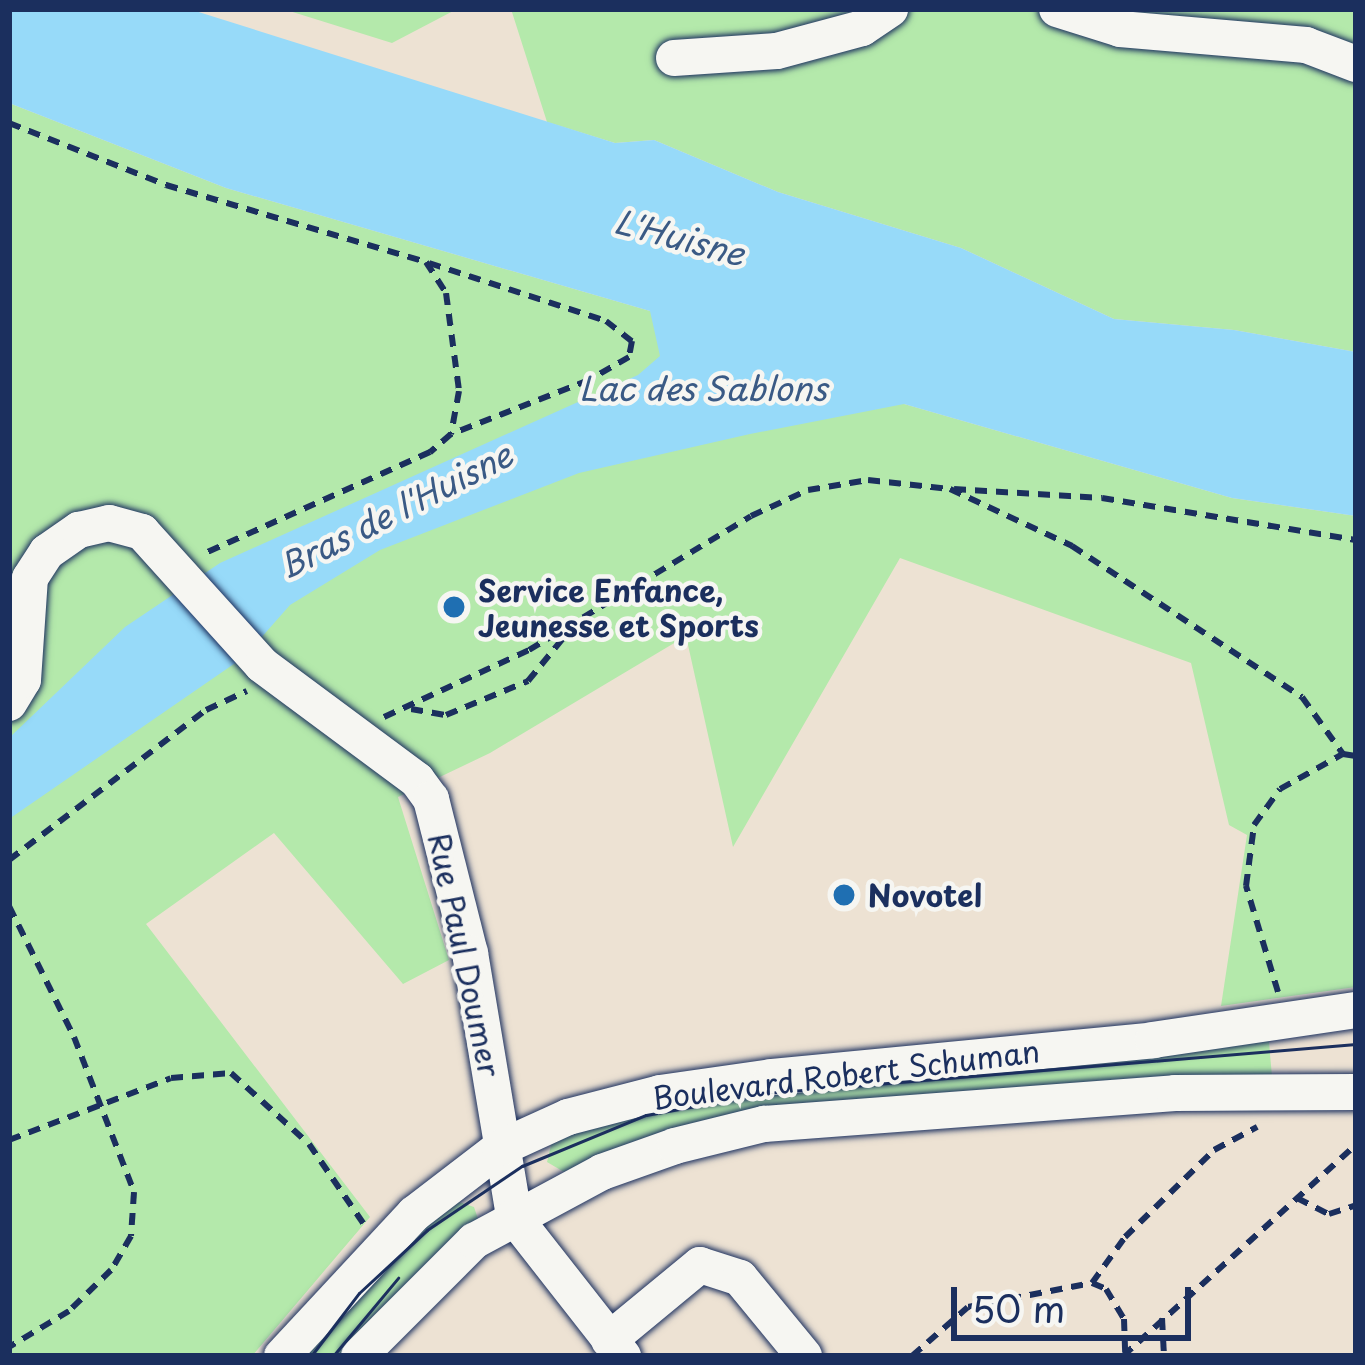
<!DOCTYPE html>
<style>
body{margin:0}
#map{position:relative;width:1365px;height:1365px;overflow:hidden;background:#ede2d3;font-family:"Playpen Sans",sans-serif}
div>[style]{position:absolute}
.green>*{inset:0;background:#b4e9ab}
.water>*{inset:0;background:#97daf9}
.path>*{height:6px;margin-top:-3px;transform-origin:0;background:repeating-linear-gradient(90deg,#1b2f5e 0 12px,transparent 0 21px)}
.roads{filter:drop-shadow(0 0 3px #1b2f5e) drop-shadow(0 0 3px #1b2f5e)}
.minor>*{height:36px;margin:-18px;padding:0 18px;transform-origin:18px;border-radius:18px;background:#f6f6f2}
.tram>*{height:3px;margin:-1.5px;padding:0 1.5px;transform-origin:1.5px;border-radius:1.5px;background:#1b2f5e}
.dots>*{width:33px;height:33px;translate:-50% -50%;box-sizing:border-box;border:6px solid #f6f6f2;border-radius:50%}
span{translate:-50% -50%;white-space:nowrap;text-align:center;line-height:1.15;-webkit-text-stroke:9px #f6f6f2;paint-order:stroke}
.poi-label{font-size:30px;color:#1b2f5e;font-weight:700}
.left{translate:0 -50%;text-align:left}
.street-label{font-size:30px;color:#1b2f5e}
.water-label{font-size:33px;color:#3a5a85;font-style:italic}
.frame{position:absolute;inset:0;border:12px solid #1b2f5e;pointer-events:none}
.scale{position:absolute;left:951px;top:1287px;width:240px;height:54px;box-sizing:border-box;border:6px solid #1b2f5e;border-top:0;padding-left:15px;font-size:36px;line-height:42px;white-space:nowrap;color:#1b2f5e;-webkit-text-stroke:9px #f6f6f2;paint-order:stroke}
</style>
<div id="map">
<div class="green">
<i style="clip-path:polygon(283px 9px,457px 9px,392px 43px)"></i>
<i style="clip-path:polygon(511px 9px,1356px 9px,1356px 352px,1234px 330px,1114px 319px,961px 248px,778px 192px,654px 140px,615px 143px,547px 122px)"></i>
<i style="clip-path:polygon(9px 103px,226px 188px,650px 311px,904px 404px,1232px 498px,1356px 516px,1356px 987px,1221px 1006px,1247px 835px,1229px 825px,1191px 663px,900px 558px,733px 847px,686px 636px,490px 753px,398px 797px,449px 960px,403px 984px,274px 833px,146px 924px,370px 1217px,252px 1356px,9px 1356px)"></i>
<i style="clip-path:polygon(1268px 1031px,1273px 1088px,720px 1122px,564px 1172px,547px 1162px,552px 1141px,632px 1108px)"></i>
<i style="clip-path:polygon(456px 1201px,474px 1207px,478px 1219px,347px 1356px,303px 1356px,392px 1250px)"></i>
</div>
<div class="water">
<i style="clip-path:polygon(9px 9px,189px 9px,615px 143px,654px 140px,778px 192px,961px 248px,1114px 319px,1234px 330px,1356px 352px,1356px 516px,1232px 498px,904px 404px,750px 434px,579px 473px,380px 550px,290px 605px,244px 657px,9px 819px,9px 738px,125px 627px,220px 563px,638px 375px,660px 356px,650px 311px,226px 188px,9px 103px)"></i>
</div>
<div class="path">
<i style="left:9px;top:123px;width:169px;rotate:21.5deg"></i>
<i style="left:166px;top:185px;width:271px;rotate:16.5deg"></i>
<i style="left:426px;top:262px;width:37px;rotate:57deg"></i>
<i style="left:446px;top:293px;width:99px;rotate:82.4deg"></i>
<i style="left:459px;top:391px;width:44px;rotate:100.5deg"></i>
<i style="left:451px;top:434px;width:28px;rotate:139deg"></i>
<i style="left:430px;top:452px;width:249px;rotate:155.8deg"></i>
<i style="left:429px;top:263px;width:186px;rotate:18.1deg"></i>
<i style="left:606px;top:321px;width:33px;rotate:38deg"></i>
<i style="left:632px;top:341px;width:16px;rotate:101deg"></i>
<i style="left:629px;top:357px;width:46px;rotate:150.1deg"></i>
<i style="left:589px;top:380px;width:148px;rotate:158.6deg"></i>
<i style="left:954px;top:489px;width:148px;rotate:3.5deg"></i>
<i style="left:1102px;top:498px;width:257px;rotate:9.4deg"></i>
<i style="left:411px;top:709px;width:36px;rotate:10deg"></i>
<i style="left:446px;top:715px;width:89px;rotate:-22.5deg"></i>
<i style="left:528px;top:681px;width:71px;rotate:-50.7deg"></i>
<i style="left:384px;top:717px;width:160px;rotate:-24.8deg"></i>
<i style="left:529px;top:650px;width:259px;rotate:-31.1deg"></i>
<i style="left:751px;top:516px;width:63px;rotate:-24.5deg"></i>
<i style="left:808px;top:490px;width:61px;rotate:-9.5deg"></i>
<i style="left:868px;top:480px;width:82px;rotate:6.3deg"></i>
<i style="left:950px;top:489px;width:135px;rotate:25deg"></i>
<i style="left:1072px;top:546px;width:275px;rotate:33.3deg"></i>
<i style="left:1302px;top:697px;width:70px;rotate:54.3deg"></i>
<i style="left:9px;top:860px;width:248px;rotate:-37.3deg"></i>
<i style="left:206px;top:710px;width:45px;rotate:-24.9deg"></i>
<i style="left:9px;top:906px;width:146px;rotate:63.6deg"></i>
<i style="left:74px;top:1037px;width:166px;rotate:68.8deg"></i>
<i style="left:134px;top:1192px;width:44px;rotate:93.9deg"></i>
<i style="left:131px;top:1236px;width:39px;rotate:120deg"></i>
<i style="left:111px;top:1270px;width:59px;rotate:135.7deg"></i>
<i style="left:69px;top:1311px;width:70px;rotate:149deg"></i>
<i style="left:1278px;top:992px;width:111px;rotate:-106.8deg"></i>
<i style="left:1246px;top:886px;width:62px;rotate:-82.5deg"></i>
<i style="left:1254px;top:825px;width:44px;rotate:-54.2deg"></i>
<i style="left:1280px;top:789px;width:72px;rotate:-29.1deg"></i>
<i style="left:1343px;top:754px;width:13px;rotate:9deg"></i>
<i style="left:9px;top:1140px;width:173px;rotate:-20.9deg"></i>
<i style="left:171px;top:1078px;width:60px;rotate:-4.8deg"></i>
<i style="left:231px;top:1073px;width:105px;rotate:42.3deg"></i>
<i style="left:309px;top:1144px;width:96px;rotate:55.6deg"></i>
<i style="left:1297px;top:1198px;width:36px;rotate:27deg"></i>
<i style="left:1329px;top:1214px;width:28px;rotate:-18deg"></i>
<i style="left:1092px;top:1283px;width:57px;rotate:-54.3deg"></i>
<i style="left:1125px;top:1237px;width:124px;rotate:-44.3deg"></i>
<i style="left:1214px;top:1150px;width:49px;rotate:-28.1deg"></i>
<i style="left:1162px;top:1318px;width:38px;rotate:87deg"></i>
<i style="left:912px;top:1356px;width:74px;rotate:-41.2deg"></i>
<i style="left:968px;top:1307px;width:126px;rotate:-11deg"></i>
<i style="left:1092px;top:1283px;width:15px;rotate:23deg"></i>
<i style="left:1106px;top:1289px;width:35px;rotate:59deg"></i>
<i style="left:1124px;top:1319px;width:33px;rotate:88deg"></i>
<i style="left:1123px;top:1356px;width:314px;rotate:-42.2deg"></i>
</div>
<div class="roads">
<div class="minor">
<i style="left:1057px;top:9px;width:66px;rotate:17.6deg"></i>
<i style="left:1120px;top:29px;width:187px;rotate:4.9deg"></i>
<i style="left:1306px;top:45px;width:53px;rotate:20.8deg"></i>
<i style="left:674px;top:58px;width:103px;rotate:-3.9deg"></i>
<i style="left:777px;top:51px;width:88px;rotate:-15.1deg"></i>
<i style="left:862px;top:28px;width:34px;rotate:-34deg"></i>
<i style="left:9px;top:703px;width:27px;rotate:-59deg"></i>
<i style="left:23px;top:680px;width:102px;rotate:-86.1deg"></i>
<i style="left:30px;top:578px;width:31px;rotate:-57deg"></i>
<i style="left:47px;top:552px;width:39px;rotate:-35deg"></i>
<i style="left:79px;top:530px;width:31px;rotate:-13deg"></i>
<i style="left:109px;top:523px;width:34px;rotate:15deg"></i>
<i style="left:142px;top:532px;width:179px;rotate:47.9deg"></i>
<i style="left:262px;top:665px;width:193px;rotate:36.6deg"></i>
<i style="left:417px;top:780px;width:24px;rotate:54deg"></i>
<i style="left:431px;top:799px;width:159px;rotate:75.8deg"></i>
<i style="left:470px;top:953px;width:268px;rotate:80.5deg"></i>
<i style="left:514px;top:1217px;width:177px;rotate:51.9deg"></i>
<i style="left:609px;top:1340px;width:118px;rotate:-39.5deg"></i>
<i style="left:700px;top:1265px;width:42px;rotate:18deg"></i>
<i style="left:740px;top:1278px;width:101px;rotate:50.6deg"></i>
<i style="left:282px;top:1356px;width:194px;rotate:-47.1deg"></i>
<i style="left:414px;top:1214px;width:108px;rotate:-37.5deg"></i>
<i style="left:500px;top:1148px;width:75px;rotate:-24.5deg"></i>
<i style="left:568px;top:1117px;width:95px;rotate:-14.6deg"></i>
<i style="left:660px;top:1093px;width:113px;rotate:-8.1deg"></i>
<i style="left:772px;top:1077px;width:383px;rotate:-5.5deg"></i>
<i style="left:1153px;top:1040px;width:205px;rotate:-8.4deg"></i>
<i style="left:359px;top:1356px;width:163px;rotate:-45deg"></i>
<i style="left:474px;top:1241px;width:145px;rotate:-28.3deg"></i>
<i style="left:602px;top:1172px;width:77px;rotate:-19.6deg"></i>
<i style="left:675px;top:1146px;width:92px;rotate:-13.9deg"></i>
<i style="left:764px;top:1124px;width:412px;rotate:-4.3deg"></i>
<i style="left:1175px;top:1093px;width:181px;rotate:-0.3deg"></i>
</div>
</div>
<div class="tram">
<i style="left:311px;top:1356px;width:79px;rotate:-52.7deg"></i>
<i style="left:359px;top:1293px;width:93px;rotate:-42.8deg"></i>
<i style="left:427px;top:1230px;width:115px;rotate:-34deg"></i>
<i style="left:522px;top:1166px;width:134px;rotate:-22.4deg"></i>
<i style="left:646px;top:1115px;width:123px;rotate:-10.3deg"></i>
<i style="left:767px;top:1093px;width:591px;rotate:-4.76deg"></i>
<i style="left:333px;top:1356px;width:102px;rotate:-50.2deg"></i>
</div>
<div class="dots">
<i style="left:454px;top:607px;background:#1f6fb2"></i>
<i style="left:844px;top:895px;background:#1f6fb2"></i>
</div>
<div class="poi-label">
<span class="left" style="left:478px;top:607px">Service Enfance,<br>Jeunesse et Sports</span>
<span class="left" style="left:868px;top:895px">Novotel</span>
</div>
<div class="street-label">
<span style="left:465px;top:955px;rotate:78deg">Rue Paul Doumer</span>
<span style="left:846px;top:1074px;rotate:-7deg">Boulevard Robert Schuman</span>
</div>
<div class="water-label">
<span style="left:680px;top:237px;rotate:15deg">L'Huisne</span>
<span style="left:703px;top:388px">Lac des Sablons</span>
<span style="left:395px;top:510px;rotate:-27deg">Bras de l'Huisne</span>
</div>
<div class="frame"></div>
<div class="scale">50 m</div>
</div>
